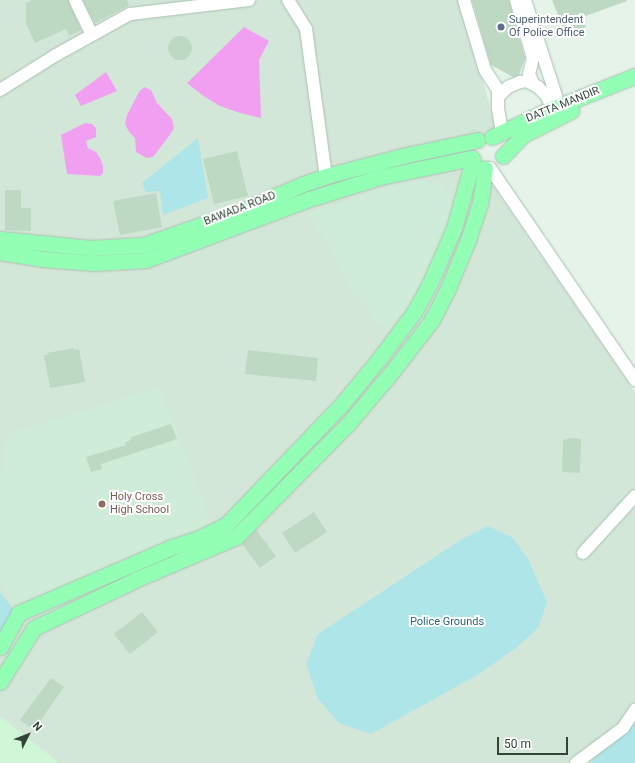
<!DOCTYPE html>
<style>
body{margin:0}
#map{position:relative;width:635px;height:763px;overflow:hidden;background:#e5f3e9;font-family:Roboto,sans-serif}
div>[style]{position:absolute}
.residential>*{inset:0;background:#d3e7d9}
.commercial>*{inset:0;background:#cff6d6}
.education>*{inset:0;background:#ceecd8}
.green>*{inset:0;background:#ade5e8}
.water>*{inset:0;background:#f1a0f1}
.building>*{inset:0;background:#bdd8c3}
.round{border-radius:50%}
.roads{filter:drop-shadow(0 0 1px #aac1b1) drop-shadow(0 0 1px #aac1b1)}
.minor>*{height:12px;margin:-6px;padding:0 6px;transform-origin:6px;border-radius:6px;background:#fff}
.major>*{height:15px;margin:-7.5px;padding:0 7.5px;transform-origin:7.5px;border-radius:7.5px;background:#92ffb4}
.dots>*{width:11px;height:11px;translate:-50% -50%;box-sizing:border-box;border:2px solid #fff;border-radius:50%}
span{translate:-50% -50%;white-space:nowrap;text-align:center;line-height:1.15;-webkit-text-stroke:4px #fff;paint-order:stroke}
.service-label{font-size:11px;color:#4e5e75}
.left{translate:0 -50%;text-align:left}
.street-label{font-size:11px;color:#344538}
.education-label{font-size:11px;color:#785e54}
.park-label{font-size:11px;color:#276678}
.north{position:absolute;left:8px;top:715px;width:40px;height:40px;-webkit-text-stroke:3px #fff;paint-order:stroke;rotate:48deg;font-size:11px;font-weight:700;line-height:16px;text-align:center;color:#344538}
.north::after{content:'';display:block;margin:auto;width:14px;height:18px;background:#344538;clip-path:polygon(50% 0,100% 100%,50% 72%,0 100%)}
.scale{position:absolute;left:497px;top:737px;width:71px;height:18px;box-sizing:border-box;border:2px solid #344538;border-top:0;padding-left:5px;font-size:12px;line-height:14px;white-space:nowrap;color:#344538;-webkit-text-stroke:3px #fff;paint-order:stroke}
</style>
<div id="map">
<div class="residential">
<i style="clip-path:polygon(0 0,459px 0,486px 92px,497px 134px,490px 133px,477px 138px,406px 153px,161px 237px,96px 245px,0 235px)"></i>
<i style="clip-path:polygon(463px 159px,483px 171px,635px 392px,635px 763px,0 763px,0 255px,98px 265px,200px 240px)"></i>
</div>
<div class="commercial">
<i style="clip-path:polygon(0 716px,59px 763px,0 763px)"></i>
</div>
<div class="education">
<i style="clip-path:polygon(419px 180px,442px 184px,458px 212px,416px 297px,388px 331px,378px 324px,363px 302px,345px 282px,335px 256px,314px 224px,310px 213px,393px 185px)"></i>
<i style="clip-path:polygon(160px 387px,214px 530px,21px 612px,0 585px,0 478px,8px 434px)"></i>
</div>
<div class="green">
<i style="clip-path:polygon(198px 138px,208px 198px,163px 215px,160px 191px,146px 192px,142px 183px)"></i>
<i style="clip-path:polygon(488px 526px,513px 538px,528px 559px,547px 602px,538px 628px,516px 648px,479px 674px,371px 734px,339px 723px,318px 699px,306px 664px,318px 634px,459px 541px)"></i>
<i style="clip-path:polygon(0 592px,18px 615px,0 647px)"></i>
<i style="clip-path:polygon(635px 710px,635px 763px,591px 763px)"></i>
</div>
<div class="water">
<i style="clip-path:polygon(244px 27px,269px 41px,259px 60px,261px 118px,240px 113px,220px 106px,202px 95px,187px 83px)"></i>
<i style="clip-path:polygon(106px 72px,117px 91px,81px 106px,75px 95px)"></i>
<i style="clip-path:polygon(144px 87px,151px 90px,157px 103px,172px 119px,174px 128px,169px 136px,153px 157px,147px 158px,136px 152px,135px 138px,129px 132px,125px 124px,127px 115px,139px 92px)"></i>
<i style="clip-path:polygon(85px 123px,92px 124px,96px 128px,96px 137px,86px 141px,88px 148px,96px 152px,100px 158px,103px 166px,103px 173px,100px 176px,67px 174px,61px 135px)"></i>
</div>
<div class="building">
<i style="clip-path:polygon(32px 0,68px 0,81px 30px,69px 36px,66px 29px,35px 43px,26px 24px,26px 3px)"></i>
<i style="clip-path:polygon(83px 0,127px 0,129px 5px,95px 23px)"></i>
<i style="clip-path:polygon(472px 0,509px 0,525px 58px,519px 75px,513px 77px,491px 65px)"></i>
<i style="clip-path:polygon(552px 0,626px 0,627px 1px,583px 17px,586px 27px,566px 35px)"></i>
<i class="round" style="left:168px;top:36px;width:24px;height:24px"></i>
<i style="clip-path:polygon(237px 151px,248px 196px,214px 204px,203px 159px)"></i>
<i style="clip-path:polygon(5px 190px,21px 190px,21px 208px,31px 208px,31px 231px,5px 230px)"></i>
<i style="clip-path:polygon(156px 193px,162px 227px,120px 235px,113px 201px)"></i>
<i style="clip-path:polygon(74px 348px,75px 350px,79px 349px,85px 382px,50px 388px,44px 355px,48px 355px,47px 353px)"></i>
<i style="clip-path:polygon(248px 350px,318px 358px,316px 381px,245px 374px)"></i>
<i style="clip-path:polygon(171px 424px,177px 439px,101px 464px,102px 469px,91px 472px,86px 457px,126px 445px,125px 442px,129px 441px,132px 437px)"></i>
<i style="clip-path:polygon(570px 438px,581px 439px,580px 473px,562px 472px,563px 440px)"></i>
<i style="clip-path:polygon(314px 512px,327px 532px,295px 553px,282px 533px)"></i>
<i style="clip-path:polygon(256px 530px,276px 556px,260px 568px,242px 544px)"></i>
<i style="clip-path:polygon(142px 612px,158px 632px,130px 654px,114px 634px)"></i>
<i style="clip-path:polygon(51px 678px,64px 687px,34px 730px,20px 720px)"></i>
</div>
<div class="roads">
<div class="minor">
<i style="left:75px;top:0;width:39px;rotate:64deg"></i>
<i style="left:288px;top:0;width:34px;rotate:58deg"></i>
<i style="left:306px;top:29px;width:148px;rotate:82.3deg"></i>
<i style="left:464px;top:0;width:73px;rotate:73.3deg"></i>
<i style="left:485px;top:70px;width:24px;rotate:57deg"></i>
<i style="left:498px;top:90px;width:18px;rotate:90deg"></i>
<i style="left:498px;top:108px;width:24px;rotate:81deg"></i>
<i style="left:516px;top:0;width:60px;rotate:73.7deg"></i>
<i style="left:533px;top:58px;width:16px;rotate:104deg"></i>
<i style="left:529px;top:74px;width:11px;rotate:68deg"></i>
<i style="left:525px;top:0;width:110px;rotate:72.1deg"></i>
<i style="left:0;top:90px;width:66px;rotate:-32deg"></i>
<i style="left:56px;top:55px;width:85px;rotate:-29deg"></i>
<i style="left:130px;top:14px;width:120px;rotate:-6.7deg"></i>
<i style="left:499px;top:96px;width:13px;rotate:-45deg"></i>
<i style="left:508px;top:87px;width:13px;rotate:-23deg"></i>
<i style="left:520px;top:82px;width:7px;rotate:-8deg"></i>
<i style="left:527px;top:81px;width:13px;rotate:29deg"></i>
<i style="left:538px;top:87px;width:13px;rotate:45deg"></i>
<i style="left:547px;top:96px;width:14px;rotate:69deg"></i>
<i style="left:490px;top:168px;width:257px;rotate:55.6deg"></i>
<i style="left:583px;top:553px;width:77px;rotate:-47.6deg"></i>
<i style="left:576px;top:763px;width:59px;rotate:-36.7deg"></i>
<i style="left:623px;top:728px;width:22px;rotate:-56deg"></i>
</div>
<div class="major">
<i style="left:492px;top:137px;width:60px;rotate:-25.7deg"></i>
<i style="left:546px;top:111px;width:96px;rotate:-21.5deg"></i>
<i style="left:503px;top:156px;width:29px;rotate:-46deg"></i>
<i style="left:523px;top:135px;width:54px;rotate:-26.6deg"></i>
<i style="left:0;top:239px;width:91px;rotate:5.6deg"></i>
<i style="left:91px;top:248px;width:52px;rotate:-3.3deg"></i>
<i style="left:143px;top:245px;width:104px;rotate:-19.1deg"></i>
<i style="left:241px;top:211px;width:68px;rotate:-23.5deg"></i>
<i style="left:303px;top:184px;width:24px;rotate:-19deg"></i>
<i style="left:326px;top:176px;width:79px;rotate:-14.7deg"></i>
<i style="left:402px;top:156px;width:77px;rotate:-12deg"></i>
<i style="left:0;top:252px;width:44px;rotate:9.2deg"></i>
<i style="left:43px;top:259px;width:51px;rotate:4.5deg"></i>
<i style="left:94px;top:263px;width:52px;rotate:-3.3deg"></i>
<i style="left:146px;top:260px;width:174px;rotate:-20.5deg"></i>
<i style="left:309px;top:199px;width:74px;rotate:-17.2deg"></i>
<i style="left:380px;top:177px;width:94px;rotate:-11.7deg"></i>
<i style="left:0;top:647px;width:39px;rotate:-61deg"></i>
<i style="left:19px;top:613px;width:163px;rotate:-23.4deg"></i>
<i style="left:169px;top:548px;width:32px;rotate:-18deg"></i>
<i style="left:199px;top:538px;width:30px;rotate:-26deg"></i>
<i style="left:226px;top:525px;width:168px;rotate:-46.2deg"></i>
<i style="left:342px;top:404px;width:58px;rotate:-50.6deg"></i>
<i style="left:379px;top:359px;width:60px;rotate:-53.1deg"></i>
<i style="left:415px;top:311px;width:32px;rotate:-62deg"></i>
<i style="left:430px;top:283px;width:60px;rotate:-66.4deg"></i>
<i style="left:454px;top:228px;width:71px;rotate:-74.4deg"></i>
<i style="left:0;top:682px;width:64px;rotate:-57.8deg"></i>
<i style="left:34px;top:628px;width:114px;rotate:-25.4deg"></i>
<i style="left:137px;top:579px;width:108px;rotate:-23deg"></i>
<i style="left:236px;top:537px;width:158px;rotate:-45.3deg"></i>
<i style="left:347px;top:425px;width:68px;rotate:-49.8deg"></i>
<i style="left:391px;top:373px;width:67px;rotate:-52.3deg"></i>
<i style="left:432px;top:320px;width:38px;rotate:-63deg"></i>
<i style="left:449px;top:286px;width:50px;rotate:-67.6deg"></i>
<i style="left:468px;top:240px;width:38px;rotate:-72deg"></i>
<i style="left:480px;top:204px;width:36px;rotate:-82deg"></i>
</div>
</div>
<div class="dots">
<i style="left:501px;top:27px;background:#5c6f8a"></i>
<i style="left:102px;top:504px;background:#8d6e63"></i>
</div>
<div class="service-label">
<span class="left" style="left:509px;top:27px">Superintendent<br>Of Police Office</span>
</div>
<div class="street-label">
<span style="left:563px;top:105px;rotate:-22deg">DATTA MANDIR</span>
<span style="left:240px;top:209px;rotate:-21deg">BAWADA ROAD</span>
</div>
<div class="education-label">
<span class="left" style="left:110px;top:504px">Holy Cross<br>High School</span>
</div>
<div class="park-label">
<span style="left:447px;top:622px">Police Grounds</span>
</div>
<div class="north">N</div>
<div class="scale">50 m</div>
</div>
